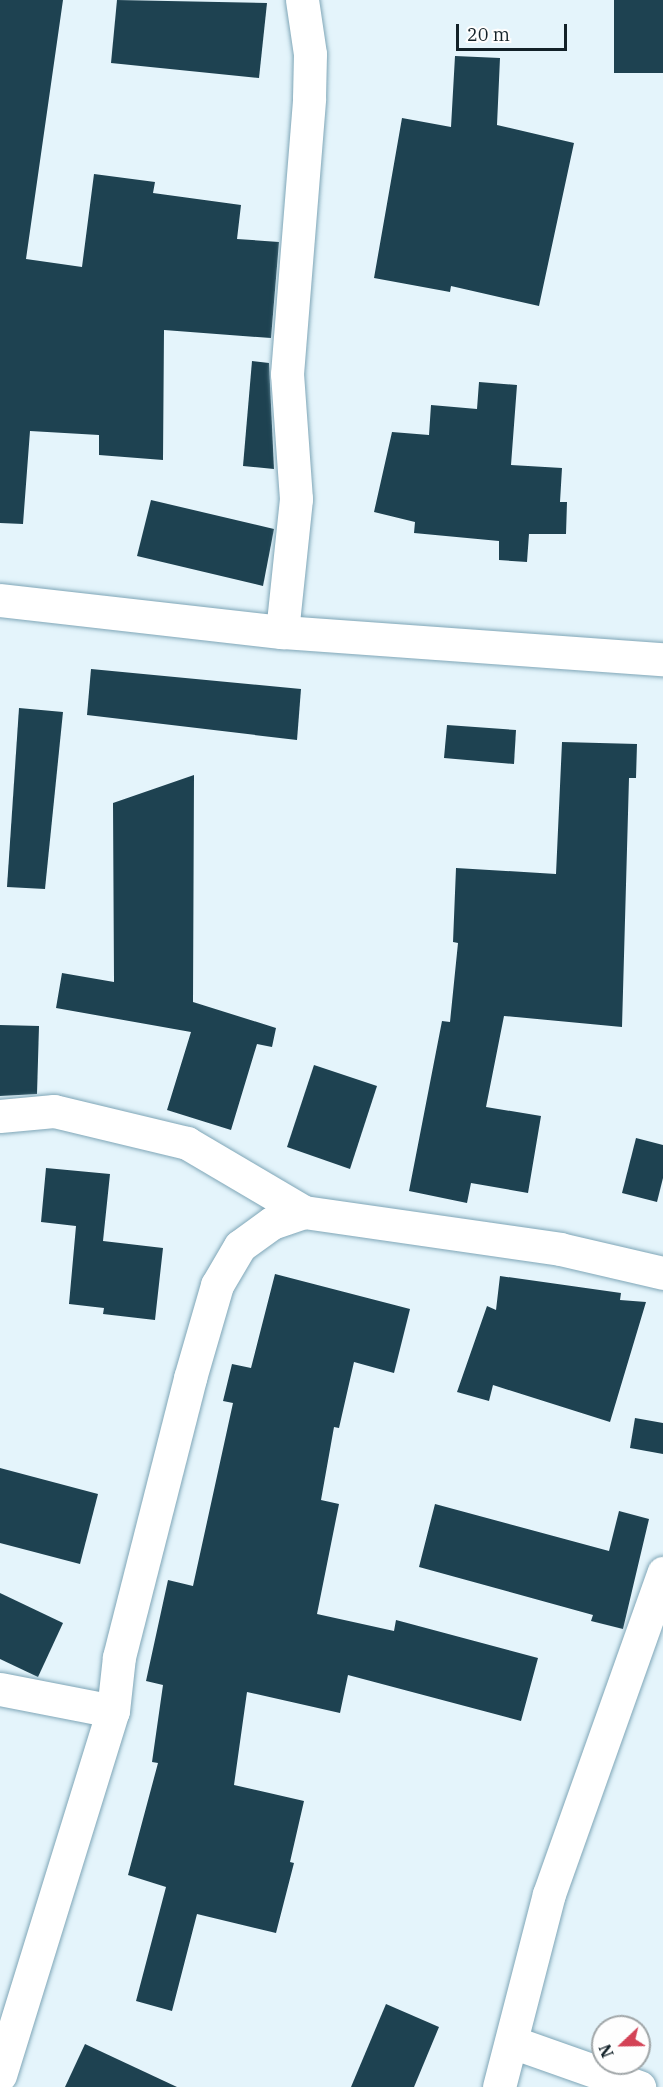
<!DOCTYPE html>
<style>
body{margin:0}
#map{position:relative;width:663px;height:2087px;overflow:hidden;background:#e4f4fb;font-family:"IBM Plex Serif",serif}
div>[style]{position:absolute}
.building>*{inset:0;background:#1e4251}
.roads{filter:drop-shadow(0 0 2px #7fa6b7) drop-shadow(0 0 2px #7fa6b7)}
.minor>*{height:33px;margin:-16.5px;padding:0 16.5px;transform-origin:16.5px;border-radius:16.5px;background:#fff}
.secondary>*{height:33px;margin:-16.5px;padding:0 16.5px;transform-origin:16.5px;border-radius:16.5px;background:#fff}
span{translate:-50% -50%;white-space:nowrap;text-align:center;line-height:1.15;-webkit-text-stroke:6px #fefefe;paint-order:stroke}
.north{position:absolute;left:591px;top:2015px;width:60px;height:60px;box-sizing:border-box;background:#fefefe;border:2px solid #a0a6a8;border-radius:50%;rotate:248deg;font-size:16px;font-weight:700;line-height:24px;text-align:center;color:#122128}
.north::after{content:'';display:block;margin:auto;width:21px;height:27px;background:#d34356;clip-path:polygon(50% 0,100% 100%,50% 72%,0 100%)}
.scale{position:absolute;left:456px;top:24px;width:111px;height:27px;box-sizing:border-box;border:3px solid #122128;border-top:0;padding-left:8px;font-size:18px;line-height:21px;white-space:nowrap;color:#122128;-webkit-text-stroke:4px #fefefe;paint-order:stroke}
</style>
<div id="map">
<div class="building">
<i style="clip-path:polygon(0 0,63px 0,26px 259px,82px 267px,94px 174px,155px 182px,153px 193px,241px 205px,237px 239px,279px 242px,271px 338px,164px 330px,163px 460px,99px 455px,99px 435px,30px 431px,23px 524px,0 523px)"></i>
<i style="clip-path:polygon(117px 0,267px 3px,259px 78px,111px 63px)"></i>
<i style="clip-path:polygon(614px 0,663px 0,663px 73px,614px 73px)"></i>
<i style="clip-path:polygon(455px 56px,500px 58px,497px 125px,574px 143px,539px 306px,451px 286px,450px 292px,374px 278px,402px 118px,451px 127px)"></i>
<i style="clip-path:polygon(252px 361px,269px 363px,274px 469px,243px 466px)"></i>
<i style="clip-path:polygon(479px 382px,517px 385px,511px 465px,562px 468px,560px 502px,567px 502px,566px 534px,529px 534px,527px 562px,499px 560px,499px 541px,414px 533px,415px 522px,374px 512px,392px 432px,429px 435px,431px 405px,477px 409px)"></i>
<i style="clip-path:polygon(151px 500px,274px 529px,263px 586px,137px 556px)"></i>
<i style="clip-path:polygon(91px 669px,301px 689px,297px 740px,87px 715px)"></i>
<i style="clip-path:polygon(19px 708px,63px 712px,45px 889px,7px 887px)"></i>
<i style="clip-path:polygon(447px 725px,516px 730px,514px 764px,444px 758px)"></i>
<i style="clip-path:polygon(562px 742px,637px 744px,636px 778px,629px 778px,622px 1027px,504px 1016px,486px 1107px,541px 1116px,528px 1193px,471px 1183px,467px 1203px,409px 1191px,442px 1021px,450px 1022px,458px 943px,453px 942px,456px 868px,556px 874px)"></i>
<i style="clip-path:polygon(194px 775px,193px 1002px,276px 1028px,272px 1047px,257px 1044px,231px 1130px,167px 1110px,191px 1032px,56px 1008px,62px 973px,114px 982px,113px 803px)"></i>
<i style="clip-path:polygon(0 1025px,39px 1026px,37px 1094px,0 1096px)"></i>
<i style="clip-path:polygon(314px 1065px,377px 1086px,350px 1169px,287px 1147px)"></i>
<i style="clip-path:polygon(636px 1138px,663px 1145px,663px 1178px,657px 1202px,622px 1193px)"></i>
<i style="clip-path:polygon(46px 1168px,110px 1174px,103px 1241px,163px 1248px,155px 1320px,103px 1314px,104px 1308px,69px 1304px,76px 1226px,41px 1222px)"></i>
<i style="clip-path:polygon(275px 1274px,410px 1309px,394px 1373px,354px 1362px,339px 1428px,334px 1427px,321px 1500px,339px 1504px,317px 1614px,394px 1631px,396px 1620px,538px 1658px,521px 1721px,348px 1675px,340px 1713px,247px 1692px,234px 1785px,304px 1801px,290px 1862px,294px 1863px,276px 1933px,197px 1914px,172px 2011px,136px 2001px,166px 1887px,128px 1875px,158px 1763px,152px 1762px,163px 1685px,146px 1681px,168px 1580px,193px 1586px,233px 1403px,223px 1401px,232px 1364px,251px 1368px)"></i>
<i style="clip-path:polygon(500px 1276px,621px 1293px,620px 1300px,646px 1302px,610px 1422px,493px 1385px,489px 1401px,457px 1392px,487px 1306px,496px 1310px)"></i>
<i style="clip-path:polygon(635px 1418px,663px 1423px,663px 1454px,630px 1448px)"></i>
<i style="clip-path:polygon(0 1468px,98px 1494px,80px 1564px,0 1543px)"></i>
<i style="clip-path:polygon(435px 1504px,609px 1551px,619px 1511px,649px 1519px,623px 1629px,591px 1621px,593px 1615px,419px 1567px)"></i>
<i style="clip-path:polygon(0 1593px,63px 1623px,38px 1677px,0 1659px)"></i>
<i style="clip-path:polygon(386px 2004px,439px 2027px,414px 2087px,351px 2087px)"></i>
<i style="clip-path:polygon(85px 2044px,177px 2087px,65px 2087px)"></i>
</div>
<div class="roads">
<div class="minor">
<i style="left:282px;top:632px;width:134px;rotate:-84deg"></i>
<i style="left:296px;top:499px;width:125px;rotate:-94.1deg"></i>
<i style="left:287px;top:374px;width:277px;rotate:-85.4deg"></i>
<i style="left:309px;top:98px;width:44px;rotate:-88.7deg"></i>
<i style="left:310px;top:54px;width:55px;rotate:-98.4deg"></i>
<i style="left:0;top:1116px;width:54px;rotate:-5.3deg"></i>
<i style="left:54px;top:1111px;width:137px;rotate:13.5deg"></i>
<i style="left:187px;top:1143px;width:136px;rotate:30.5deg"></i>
<i style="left:0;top:1689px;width:115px;rotate:11deg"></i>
<i style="left:512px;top:2042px;width:135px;rotate:19.5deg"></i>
<i style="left:0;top:2075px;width:381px;rotate:-72.8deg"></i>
<i style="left:113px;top:1711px;width:54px;rotate:-83.7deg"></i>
<i style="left:119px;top:1657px;width:288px;rotate:-75.7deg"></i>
<i style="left:190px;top:1378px;width:97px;rotate:-73.8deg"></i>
<i style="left:217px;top:1285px;width:45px;rotate:-59.5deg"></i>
<i style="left:240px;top:1246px;width:39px;rotate:-36deg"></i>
<i style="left:272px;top:1223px;width:34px;rotate:-19deg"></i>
<i style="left:304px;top:1212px;width:259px;rotate:8.2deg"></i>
<i style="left:560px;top:1249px;width:106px;rotate:13.1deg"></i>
<i style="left:499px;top:2087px;width:199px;rotate:-75.5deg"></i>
<i style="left:549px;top:1894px;width:341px;rotate:-70.4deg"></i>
</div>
<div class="secondary">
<i style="left:0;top:600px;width:284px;rotate:6.5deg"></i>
<i style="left:282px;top:632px;width:382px;rotate:4.1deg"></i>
</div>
</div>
<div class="north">N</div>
<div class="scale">20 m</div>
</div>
